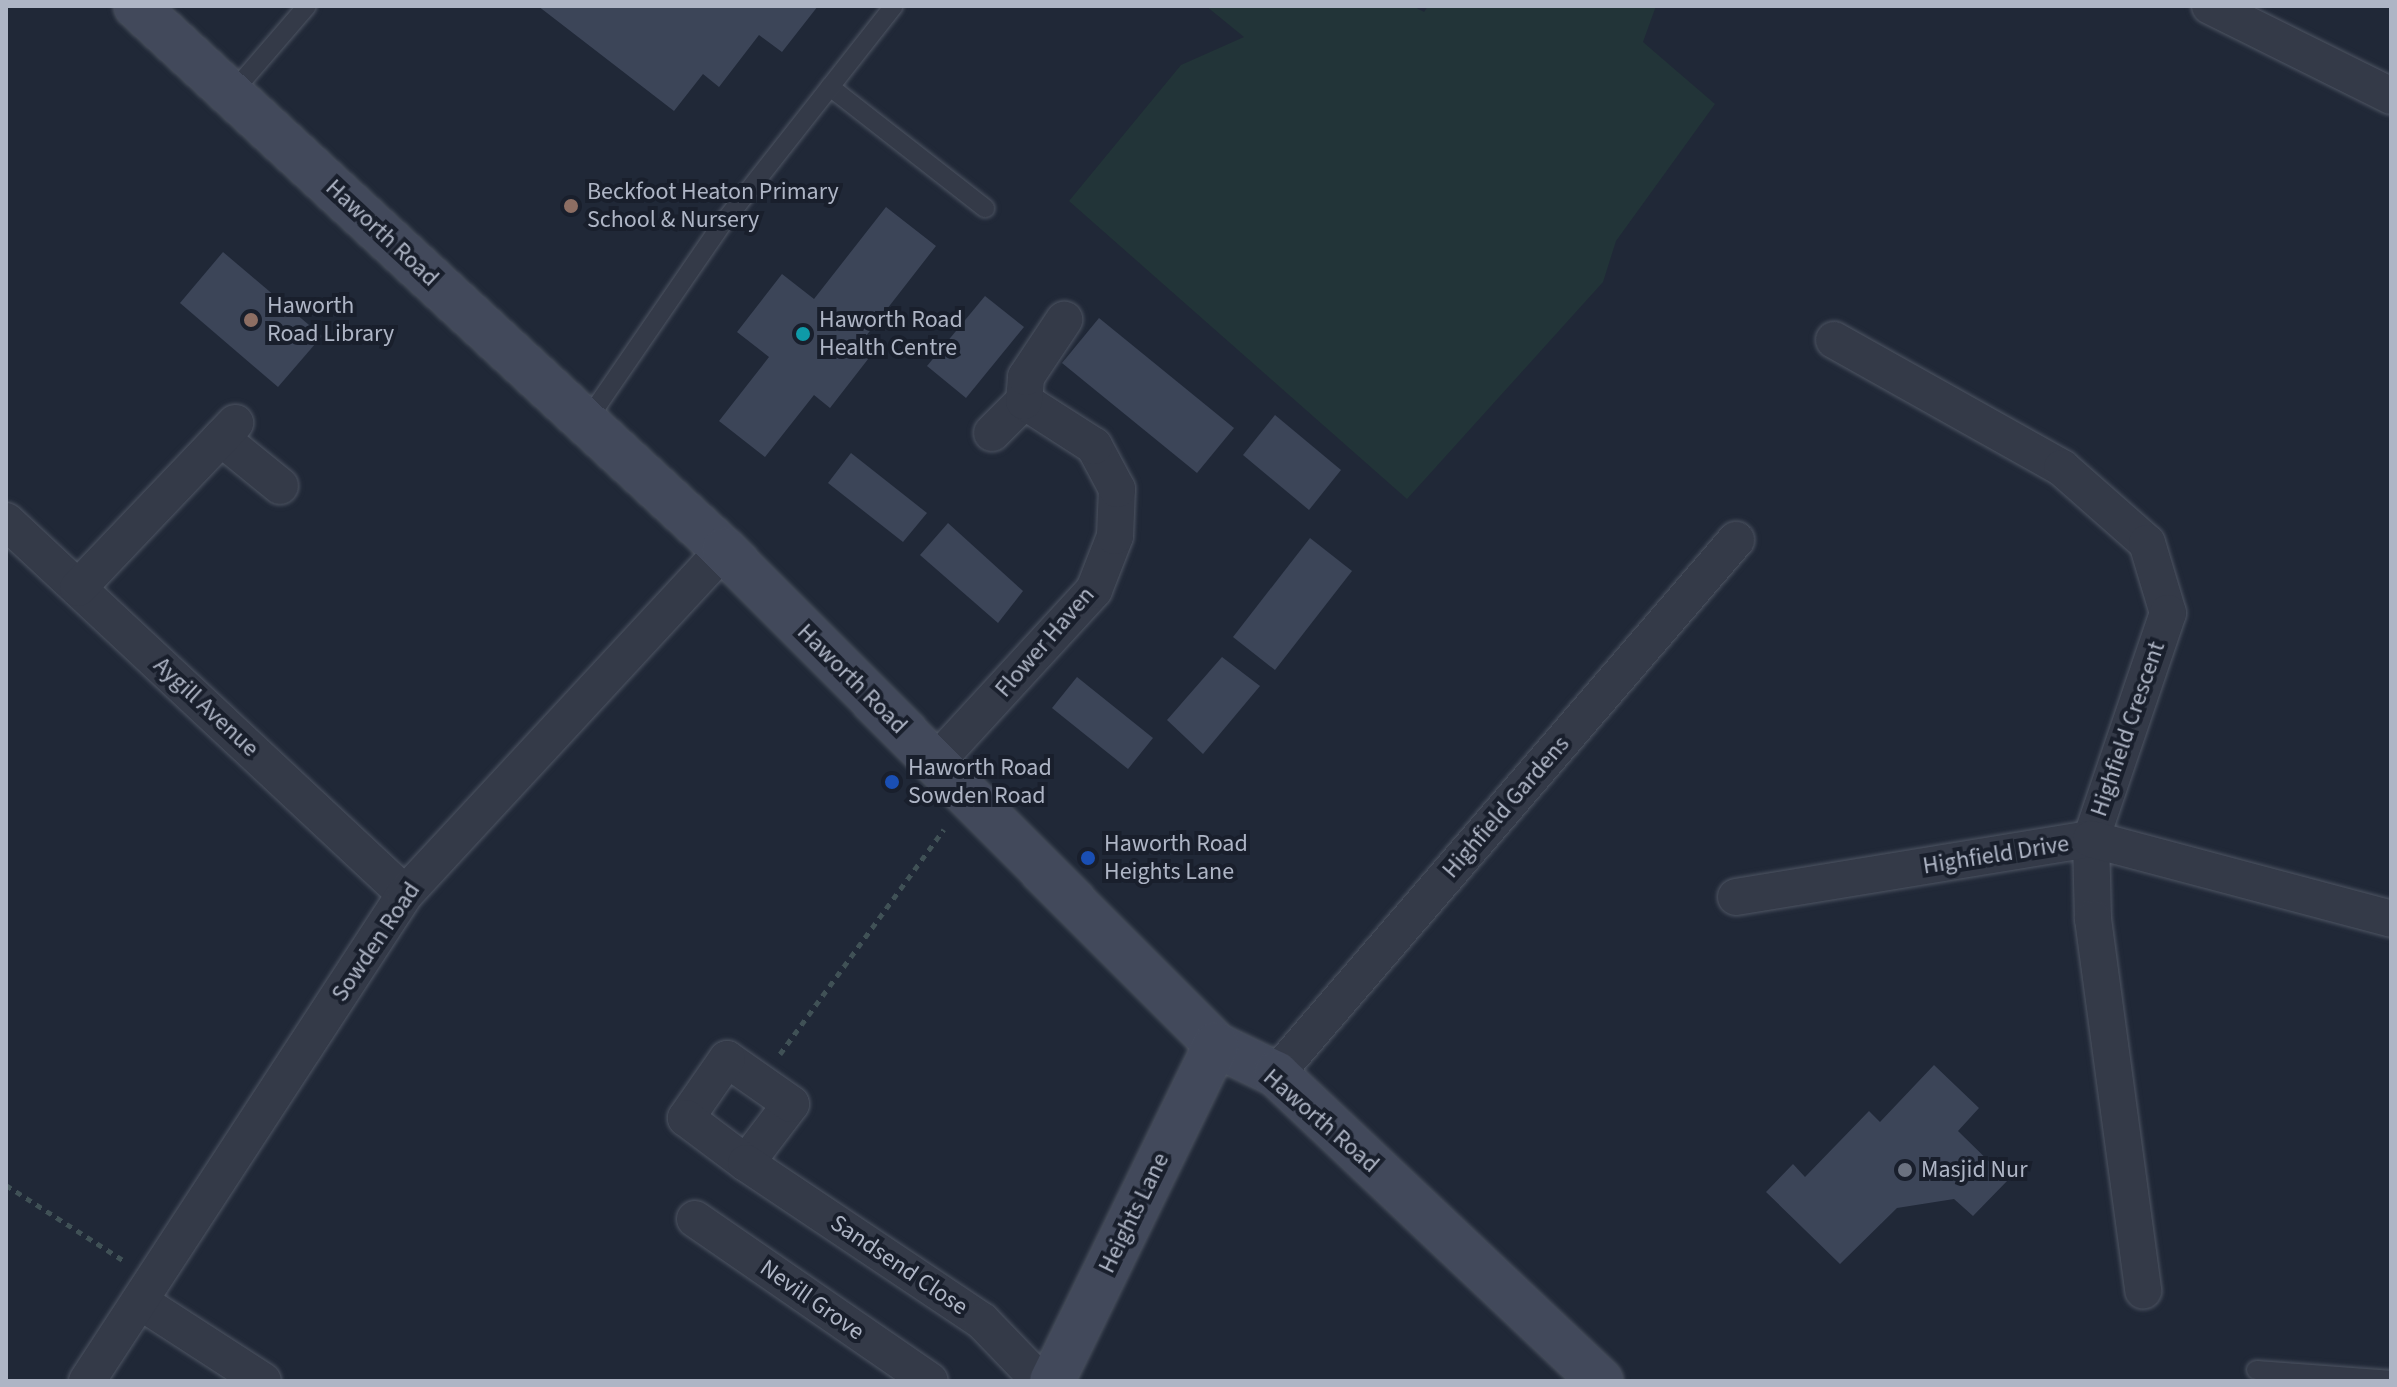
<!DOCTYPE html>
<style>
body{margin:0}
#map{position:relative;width:2397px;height:1387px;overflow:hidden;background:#202837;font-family:"Source Sans 3",sans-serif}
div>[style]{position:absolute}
.green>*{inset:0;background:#223438}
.building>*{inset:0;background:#3c4558}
.path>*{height:5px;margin-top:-2.5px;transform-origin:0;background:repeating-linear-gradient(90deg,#405156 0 6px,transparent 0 12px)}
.roads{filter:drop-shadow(0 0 2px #4e5563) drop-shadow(0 0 2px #4e5563)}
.lane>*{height:18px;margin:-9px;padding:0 9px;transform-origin:9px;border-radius:9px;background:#343a48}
.street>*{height:36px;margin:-18px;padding:0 18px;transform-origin:18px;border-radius:18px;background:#343a48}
.secondary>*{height:44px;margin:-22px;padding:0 22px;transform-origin:22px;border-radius:22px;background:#42495b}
.dots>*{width:22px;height:22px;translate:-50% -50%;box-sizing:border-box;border:4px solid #191f2c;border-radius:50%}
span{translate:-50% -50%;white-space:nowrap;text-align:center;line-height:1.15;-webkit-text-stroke:8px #191f2c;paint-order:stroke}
.poi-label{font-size:24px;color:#aeb5c5}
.left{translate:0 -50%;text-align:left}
.street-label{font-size:24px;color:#aeb5c5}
.frame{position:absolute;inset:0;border:8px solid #aeb5c5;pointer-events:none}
</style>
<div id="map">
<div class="green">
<i style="clip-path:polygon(1206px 6px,1413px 6px,1424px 12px,1428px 6px,1656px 6px,1643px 42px,1715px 104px,1616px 241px,1603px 282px,1407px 499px,1069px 201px,1181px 65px,1244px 37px)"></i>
</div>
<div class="building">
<i style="clip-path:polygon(538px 6px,725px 8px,818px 6px,782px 52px,759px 35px,719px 87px,703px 74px,674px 111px)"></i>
<i style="clip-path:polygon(886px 207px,936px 246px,866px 336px,879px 345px,830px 408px,814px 395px,765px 457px,719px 421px,769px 357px,737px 332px,782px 274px,814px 299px)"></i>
<i style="clip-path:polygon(223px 252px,322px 336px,278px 387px,180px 303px)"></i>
<i style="clip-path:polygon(985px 296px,1024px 327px,966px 398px,927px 366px)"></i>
<i style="clip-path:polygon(1099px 318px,1234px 428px,1197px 473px,1062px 363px)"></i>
<i style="clip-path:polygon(1275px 415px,1341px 470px,1309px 510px,1243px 455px)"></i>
<i style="clip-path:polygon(851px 453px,927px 513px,903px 542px,828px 483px)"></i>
<i style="clip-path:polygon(948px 523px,1023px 591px,998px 623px,920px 555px)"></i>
<i style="clip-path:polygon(1310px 538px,1352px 571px,1275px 670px,1233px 637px)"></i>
<i style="clip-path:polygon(1222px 657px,1260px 686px,1203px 754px,1167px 720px)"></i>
<i style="clip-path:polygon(1077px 677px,1153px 738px,1128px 769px,1052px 708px)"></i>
<i style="clip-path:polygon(1934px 1065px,1979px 1108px,1958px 1131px,2008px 1180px,1973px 1216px,1954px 1199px,1897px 1208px,1840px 1264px,1766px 1192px,1793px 1164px,1805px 1177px,1869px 1111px,1880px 1122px)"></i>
</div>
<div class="path">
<i style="left:780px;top:1054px;width:278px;rotate:-53.9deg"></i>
<i style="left:6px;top:1185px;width:139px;rotate:32.7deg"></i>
</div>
<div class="roads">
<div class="lane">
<i style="left:830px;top:87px;width:197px;rotate:38deg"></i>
<i style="left:231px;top:94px;width:116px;rotate:-49.2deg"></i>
<i style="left:586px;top:422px;width:242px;rotate:-55.5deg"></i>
<i style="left:723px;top:223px;width:276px;rotate:-51.8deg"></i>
<i style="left:2256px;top:1370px;width:135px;rotate:4.2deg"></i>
</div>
<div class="street">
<i style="left:2210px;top:6px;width:202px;rotate:26.4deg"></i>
<i style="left:1834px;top:340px;width:261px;rotate:29.3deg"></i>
<i style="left:2062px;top:468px;width:113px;rotate:41.4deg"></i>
<i style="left:2147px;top:543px;width:73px;rotate:73.3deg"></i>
<i style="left:2168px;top:613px;width:239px;rotate:108.8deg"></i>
<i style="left:2091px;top:839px;width:80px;rotate:88.6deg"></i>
<i style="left:2093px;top:919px;width:375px;rotate:82.3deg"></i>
<i style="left:992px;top:433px;width:45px;rotate:-45deg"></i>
<i style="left:221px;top:438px;width:76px;rotate:39.1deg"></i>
<i style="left:6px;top:521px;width:546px;rotate:43.07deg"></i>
<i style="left:78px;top:588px;width:228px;rotate:-46.4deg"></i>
<i style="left:935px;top:763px;width:235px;rotate:-47.4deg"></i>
<i style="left:1094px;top:590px;width:58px;rotate:-68.7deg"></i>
<i style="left:1115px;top:536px;width:47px;rotate:-87.6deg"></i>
<i style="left:1117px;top:489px;width:49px;rotate:-118.1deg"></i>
<i style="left:1094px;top:446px;width:83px;rotate:-147.3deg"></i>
<i style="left:1024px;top:401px;width:24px;rotate:-85deg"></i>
<i style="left:1026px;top:377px;width:69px;rotate:-56.3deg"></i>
<i style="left:1736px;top:897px;width:360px;rotate:-9.3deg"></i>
<i style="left:2091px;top:839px;width:310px;rotate:14.9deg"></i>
<i style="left:1276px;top:1074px;width:705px;rotate:-49.26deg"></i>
<i style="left:746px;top:1163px;width:74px;rotate:-52.7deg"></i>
<i style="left:791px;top:1104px;width:78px;rotate:-144.9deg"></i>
<i style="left:727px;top:1059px;width:72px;rotate:124.8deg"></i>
<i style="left:686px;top:1118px;width:75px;rotate:36.9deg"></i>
<i style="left:746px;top:1163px;width:284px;rotate:33.8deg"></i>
<i style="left:982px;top:1321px;width:83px;rotate:46deg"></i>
<i style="left:695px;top:1219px;width:285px;rotate:34.6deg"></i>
<i style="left:141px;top:1302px;width:145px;rotate:32.9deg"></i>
<i style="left:87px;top:1381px;width:582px;rotate:-56.86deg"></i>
<i style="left:405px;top:894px;width:469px;rotate:-47.2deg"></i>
</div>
<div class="secondary">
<i style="left:136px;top:6px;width:801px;rotate:42.77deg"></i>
<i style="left:724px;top:550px;width:698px;rotate:45.17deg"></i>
<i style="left:1216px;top:1045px;width:67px;rotate:25.8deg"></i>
<i style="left:1276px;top:1074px;width:447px;rotate:43.4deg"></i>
<i style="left:1052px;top:1381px;width:374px;rotate:-64deg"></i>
</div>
</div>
<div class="dots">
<i style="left:571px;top:206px;background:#8d6e63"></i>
<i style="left:251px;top:320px;background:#8d6e63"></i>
<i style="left:803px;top:334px;background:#0f9aa8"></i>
<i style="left:892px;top:782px;background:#1a4fb4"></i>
<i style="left:1088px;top:858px;background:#1a4fb4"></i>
<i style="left:1905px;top:1170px;background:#6b7280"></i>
</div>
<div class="poi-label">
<span class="left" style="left:587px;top:206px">Beckfoot Heaton Primary<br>School &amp; Nursery</span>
<span class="left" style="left:267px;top:320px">Haworth<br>Road Library</span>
<span class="left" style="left:819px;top:334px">Haworth Road<br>Health Centre</span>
<span class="left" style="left:908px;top:782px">Haworth Road<br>Sowden Road</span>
<span class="left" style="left:1104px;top:858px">Haworth Road<br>Heights Lane</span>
<span class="left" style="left:1921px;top:1170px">Masjid Nur</span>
</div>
<div class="street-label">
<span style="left:382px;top:233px;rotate:43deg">Haworth Road</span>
<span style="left:1045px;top:642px;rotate:-49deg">Flower Haven</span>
<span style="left:852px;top:679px;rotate:45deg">Haworth Road</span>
<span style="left:206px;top:707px;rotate:43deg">Aygill Avenue</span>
<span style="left:2128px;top:729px;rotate:-71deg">Highfield Crescent</span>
<span style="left:1506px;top:807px;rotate:-49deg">Highfield Gardens</span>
<span style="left:1996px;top:855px;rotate:-9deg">Highfield Drive</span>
<span style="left:376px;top:942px;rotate:-56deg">Sowden Road</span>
<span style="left:1321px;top:1121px;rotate:41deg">Haworth Road</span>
<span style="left:1134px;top:1213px;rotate:-64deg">Heights Lane</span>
<span style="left:899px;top:1265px;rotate:34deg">Sandsend Close</span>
<span style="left:812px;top:1300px;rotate:35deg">Nevill Grove</span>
</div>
<div class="frame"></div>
</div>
